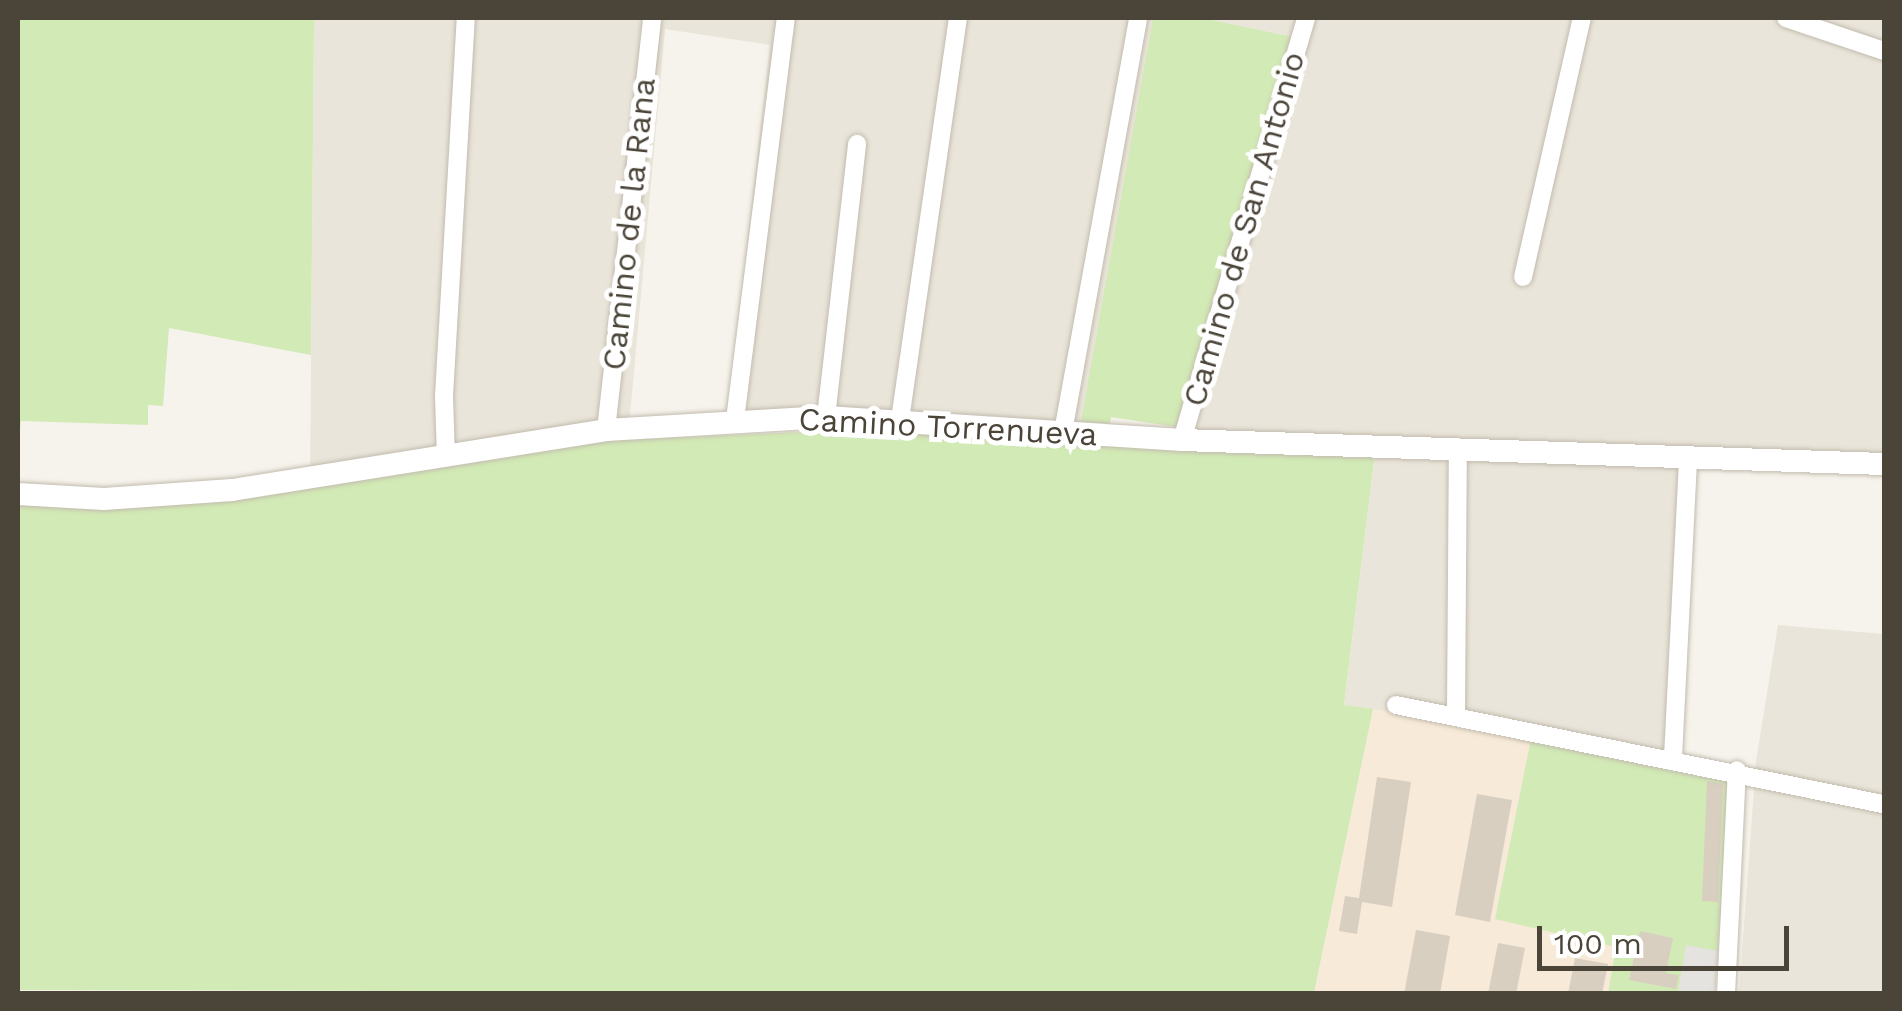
<!DOCTYPE html>
<style>
body{margin:0}
#map{position:relative;width:1902px;height:1011px;overflow:hidden;background:#f6f3ec;font-family:"Work Sans",sans-serif}
div>[style]{position:absolute}
.residential>*{inset:0;background:#eae5da}
.commercial>*{inset:0;background:#f7ead8}
.green>*{inset:0;background:#d2eab5}
.parking>*{inset:0;background:#e5e3e0}
.building>*{inset:0;background:#d8cfc1}
.roads{filter:drop-shadow(0 0 2px #c2bbae) drop-shadow(0 0 2px #c2bbae)}
.minor>*{height:18px;margin:-9px;padding:0 9px;transform-origin:9px;border-radius:9px;background:#fff}
.tertiary>*{height:22px;margin:-11px;padding:0 11px;transform-origin:11px;border-radius:11px;background:#fff}
span{translate:-50% -50%;white-space:nowrap;text-align:center;line-height:1.15;-webkit-text-stroke:10px #fff;paint-order:stroke}
.street-label{font-size:32px;color:#4b4439}
.frame{position:absolute;inset:0;border:20px solid #4b4439;pointer-events:none}
.scale{position:absolute;left:1537px;top:926px;width:252px;height:45px;box-sizing:border-box;border:5px solid #4b4439;border-top:0;padding-left:12px;font-size:30px;line-height:35px;white-space:nowrap;color:#4b4439;-webkit-text-stroke:8px #fff;paint-order:stroke}
</style>
<div id="map">
<div class="residential">
<i style="clip-path:polygon(314px 18px,1153px 18px,1080px 433px,727px 421px,770px 45px,665px 29px,628px 438px,310px 488px)"></i>
<i style="clip-path:polygon(1202px 18px,1884px 18px,1884px 464px,1688px 462px,1672px 763px,1344px 706px,1376px 448px,1182px 440px,1293px 37px)"></i>
<i style="clip-path:polygon(1778px 625px,1884px 634px,1884px 993px,1739px 994px,1756px 761px)"></i>
</div>
<div class="commercial">
<i style="clip-path:polygon(1373px 709px,1531px 739px,1616px 947px,1608px 993px,1314px 994px)"></i>
</div>
<div class="green">
<i style="clip-path:polygon(18px 18px,314px 18px,311px 355px,169px 328px,163px 406px,148px 405px,148px 425px,21px 421px,18px 447px)"></i>
<i style="clip-path:polygon(1153px 18px,1202px 18px,1293px 37px,1177px 427px,1111px 417px,1110px 424px,1081px 422px)"></i>
<i style="clip-path:polygon(890px 428px,1375px 454px,1344px 705px,1373px 709px,1314px 993px,18px 990px,18px 504px,294px 490px,600px 441px)"></i>
<i style="clip-path:polygon(1531px 739px,1723px 775px,1730px 784px,1715px 993px,1608px 993px,1616px 947px,1495px 919px)"></i>
</div>
<div class="parking">
<i style="clip-path:polygon(1686px 945px,1718px 951px,1715px 993px,1678px 993px)"></i>
</div>
<div class="building">
<i style="clip-path:polygon(1377px 777px,1411px 782px,1392px 907px,1362px 902px,1357px 934px,1339px 931px,1345px 896px,1359px 898px)"></i>
<i style="clip-path:polygon(1707px 781px,1723px 784px,1718px 902px,1702px 901px)"></i>
<i style="clip-path:polygon(1477px 794px,1512px 800px,1490px 922px,1455px 915px)"></i>
<i style="clip-path:polygon(1416px 930px,1450px 936px,1440px 994px,1404px 994px)"></i>
<i style="clip-path:polygon(1640px 931px,1673px 938px,1666px 973px,1679px 975px,1676px 989px,1629px 980px)"></i>
<i style="clip-path:polygon(1498px 943px,1525px 948px,1516px 994px,1488px 994px)"></i>
<i style="clip-path:polygon(1575px 958px,1608px 964px,1602px 994px,1568px 994px)"></i>
</div>
<div class="roads">
<div class="minor">
<i style="left:1786px;top:18px;width:103px;rotate:18.6deg"></i>
<i style="left:1523px;top:277px;width:266px;rotate:-77.2deg"></i>
<i style="left:826px;top:417px;width:275px;rotate:-83.5deg"></i>
<i style="left:735px;top:420px;width:405px;rotate:-82.8deg"></i>
<i style="left:900px;top:420px;width:406px;rotate:-81.8deg"></i>
<i style="left:606px;top:430px;width:415px;rotate:-83.6deg"></i>
<i style="left:1063px;top:432px;width:421px;rotate:-79.7deg"></i>
<i style="left:1182px;top:440px;width:440px;rotate:-73.6deg"></i>
<i style="left:446px;top:457px;width:61px;rotate:-91.9deg"></i>
<i style="left:444px;top:396px;width:379px;rotate:-86.7deg"></i>
<i style="left:1396px;top:705px;width:498px;rotate:11.5deg"></i>
<i style="left:1456px;top:716px;width:265px;rotate:-89.6deg"></i>
<i style="left:1673px;top:757px;width:296px;rotate:-87.1deg"></i>
<i style="left:1726px;top:994px;width:224px;rotate:-87.2deg"></i>
</div>
<div class="tertiary">
<i style="left:18px;top:494px;width:86px;rotate:3.3deg"></i>
<i style="left:104px;top:499px;width:128px;rotate:-4deg"></i>
<i style="left:232px;top:490px;width:379px;rotate:-9.1deg"></i>
<i style="left:606px;top:430px;width:220px;rotate:-3.4deg"></i>
<i style="left:826px;top:417px;width:357px;rotate:3.7deg"></i>
<i style="left:1182px;top:440px;width:702px;rotate:1.96deg"></i>
</div>
</div>
<div class="street-label">
<span style="left:629px;top:224px;rotate:-84deg">Camino de la Rana</span>
<span style="left:1244px;top:229px;rotate:-74deg">Camino de San Antonio</span>
<span style="left:948px;top:427px;rotate:3deg">Camino Torrenueva</span>
</div>
<div class="frame"></div>
<div class="scale">100 m</div>
</div>
